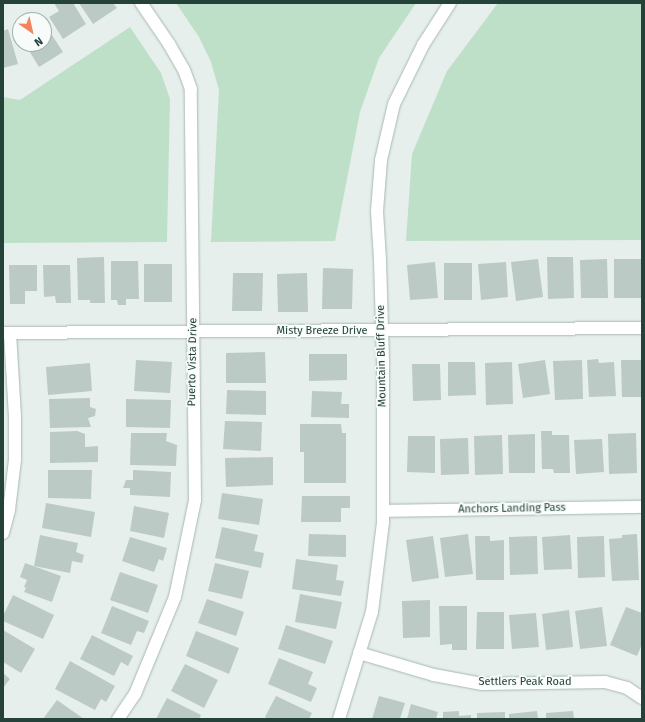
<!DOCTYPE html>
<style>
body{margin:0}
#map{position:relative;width:645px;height:722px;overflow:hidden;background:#e6efeb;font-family:"Fira Sans",sans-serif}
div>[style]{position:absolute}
.green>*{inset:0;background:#bfe0c8}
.building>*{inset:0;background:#bbcac4}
.roads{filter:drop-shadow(0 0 1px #a8b8b2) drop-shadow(0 0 1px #a8b8b2)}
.street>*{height:12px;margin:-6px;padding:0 6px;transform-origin:6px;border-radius:6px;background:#fff}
.secondary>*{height:12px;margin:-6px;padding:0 6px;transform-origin:6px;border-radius:6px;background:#fff}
span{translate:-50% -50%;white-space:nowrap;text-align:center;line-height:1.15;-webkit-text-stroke:3.5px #f7fbf9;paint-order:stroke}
.street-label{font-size:11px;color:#24423a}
.frame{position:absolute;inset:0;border:4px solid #24423a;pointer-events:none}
.north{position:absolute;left:12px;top:12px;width:40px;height:40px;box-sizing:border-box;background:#f7fbf9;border:1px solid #a3b1ad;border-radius:50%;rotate:146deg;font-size:11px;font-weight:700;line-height:16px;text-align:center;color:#24423a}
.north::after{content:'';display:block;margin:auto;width:14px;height:18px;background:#f4845f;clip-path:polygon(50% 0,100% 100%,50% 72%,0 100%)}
</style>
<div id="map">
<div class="green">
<i style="clip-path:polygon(176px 3px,416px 3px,379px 58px,360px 112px,335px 241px,211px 242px,219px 90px,211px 62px,199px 37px)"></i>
<i style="clip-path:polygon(498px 3px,642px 3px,642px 240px,406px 241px,412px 154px,447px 71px)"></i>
<i style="clip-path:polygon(130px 27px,161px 73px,170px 99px,167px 242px,3px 243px,3px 97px,20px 100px)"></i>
</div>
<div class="building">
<i style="clip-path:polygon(54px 3px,73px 3px,86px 24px,63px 39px,49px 17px,59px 11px)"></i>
<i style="clip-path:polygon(79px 3px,113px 3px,117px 8px,93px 24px)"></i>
<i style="clip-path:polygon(44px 23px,63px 52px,39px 67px,25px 44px,44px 44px)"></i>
<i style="clip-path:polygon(20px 26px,20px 37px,15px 29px)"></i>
<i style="clip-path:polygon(8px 29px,18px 64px,3px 68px,3px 31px)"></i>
<i style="clip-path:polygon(104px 257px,105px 303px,90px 303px,90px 300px,78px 300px,77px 258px)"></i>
<i style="clip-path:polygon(547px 257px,573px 257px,574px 298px,548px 299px)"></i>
<i style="clip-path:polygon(538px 259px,543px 297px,516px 301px,511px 262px)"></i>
<i style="clip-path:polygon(607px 259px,608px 298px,581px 298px,580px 260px)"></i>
<i style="clip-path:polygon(614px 259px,641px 259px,641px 298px,614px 298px)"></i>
<i style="clip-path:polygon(111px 261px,138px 261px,139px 299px,126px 299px,126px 305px,118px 305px,117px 300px,111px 300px)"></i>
<i style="clip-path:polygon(435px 262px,438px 298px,410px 300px,407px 265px)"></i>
<i style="clip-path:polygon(506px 262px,508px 297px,481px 300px,478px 264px)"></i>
<i style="clip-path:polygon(444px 263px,472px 263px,472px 300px,444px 300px)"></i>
<i style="clip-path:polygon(144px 264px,172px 264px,172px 302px,144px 302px)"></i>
<i style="clip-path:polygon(9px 265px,37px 265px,37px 291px,25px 291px,25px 304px,10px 304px)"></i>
<i style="clip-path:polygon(43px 265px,70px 265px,71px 303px,56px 303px,55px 296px,44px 297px)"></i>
<i style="clip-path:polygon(323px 268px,353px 269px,352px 309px,322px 309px)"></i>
<i style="clip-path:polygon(233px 273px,263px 273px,262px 311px,232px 311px)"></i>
<i style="clip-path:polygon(307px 273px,308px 312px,278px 312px,277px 274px)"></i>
<i style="clip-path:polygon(265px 352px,266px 383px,226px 383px,226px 353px)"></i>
<i style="clip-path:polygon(309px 354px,347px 354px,347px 380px,309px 381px)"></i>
<i style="clip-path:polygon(598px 359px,599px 363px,614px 362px,616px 396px,589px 397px,587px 360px)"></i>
<i style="clip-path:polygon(136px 360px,172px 362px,170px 393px,134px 391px)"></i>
<i style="clip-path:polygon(545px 360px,550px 394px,523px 398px,518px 364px)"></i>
<i style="clip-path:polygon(582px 360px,583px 399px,555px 400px,553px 361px)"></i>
<i style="clip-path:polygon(621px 360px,642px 360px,642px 397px,622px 397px)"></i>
<i style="clip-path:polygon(448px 362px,475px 362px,476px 395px,448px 396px)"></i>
<i style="clip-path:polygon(512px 362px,513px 404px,486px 405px,485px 363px)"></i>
<i style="clip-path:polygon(90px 363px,92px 391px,48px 395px,46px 367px)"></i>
<i style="clip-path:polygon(412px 364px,440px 364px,441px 400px,413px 401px)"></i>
<i style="clip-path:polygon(227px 390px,266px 391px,266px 415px,226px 414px)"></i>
<i style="clip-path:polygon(312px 391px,342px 392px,341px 404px,349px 404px,349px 418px,311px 417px)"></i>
<i style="clip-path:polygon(90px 398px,90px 407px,96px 409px,95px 416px,88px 418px,91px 427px,50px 428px,49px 399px)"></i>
<i style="clip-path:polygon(126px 399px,171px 400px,170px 428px,126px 427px)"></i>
<i style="clip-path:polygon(225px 421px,262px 422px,261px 451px,223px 449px)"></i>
<i style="clip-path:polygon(300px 424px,341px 424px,342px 433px,346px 433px,346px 483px,304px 483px,304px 452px,300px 452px)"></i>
<i style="clip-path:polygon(77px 431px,85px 434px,85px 447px,98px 446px,98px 462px,50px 463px,50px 432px)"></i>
<i style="clip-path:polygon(541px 431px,552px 431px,552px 435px,569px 435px,570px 473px,554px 473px,553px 469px,542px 469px)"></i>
<i style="clip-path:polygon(131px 433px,167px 433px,166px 441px,177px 445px,176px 466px,130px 465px)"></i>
<i style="clip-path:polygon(636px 433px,637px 473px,609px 474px,608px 434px)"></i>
<i style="clip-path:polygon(535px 434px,535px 473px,509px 473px,508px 435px)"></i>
<i style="clip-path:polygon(502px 435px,503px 474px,475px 475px,474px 436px)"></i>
<i style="clip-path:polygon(408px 436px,435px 436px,435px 473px,407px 472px)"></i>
<i style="clip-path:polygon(468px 438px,469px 474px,441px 475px,440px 439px)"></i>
<i style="clip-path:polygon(602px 439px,604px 472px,576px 474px,574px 440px)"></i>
<i style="clip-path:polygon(273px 457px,273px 485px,226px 487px,225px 458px)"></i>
<i style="clip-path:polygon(48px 470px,92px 470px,91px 499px,48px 498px)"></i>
<i style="clip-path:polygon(133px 470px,171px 472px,170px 497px,130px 495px,130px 488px,123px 488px,126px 480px,133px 480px)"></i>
<i style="clip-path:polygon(222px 493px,263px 499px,259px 525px,218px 519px)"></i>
<i style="clip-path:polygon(302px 496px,350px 496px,350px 508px,341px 508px,341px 522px,301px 522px)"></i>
<i style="clip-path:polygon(46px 503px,95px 512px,91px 537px,42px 528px)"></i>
<i style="clip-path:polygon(134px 506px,169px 513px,164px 538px,130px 531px)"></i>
<i style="clip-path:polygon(222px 527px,258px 535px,254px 551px,264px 553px,261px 568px,215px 558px)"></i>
<i style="clip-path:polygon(309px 534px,346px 535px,346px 557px,308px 556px)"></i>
<i style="clip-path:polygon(468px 534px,473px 574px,445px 577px,440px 538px)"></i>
<i style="clip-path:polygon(637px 534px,639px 580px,612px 581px,609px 539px,622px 538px,622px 535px)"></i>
<i style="clip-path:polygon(40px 535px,78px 543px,76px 552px,84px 555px,82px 563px,72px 561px,70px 573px,34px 566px)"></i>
<i style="clip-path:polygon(570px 535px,572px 569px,544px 570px,542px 537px)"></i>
<i style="clip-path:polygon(433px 536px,439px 578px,412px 582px,406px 540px)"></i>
<i style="clip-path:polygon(475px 536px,490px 536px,490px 541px,504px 540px,504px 580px,476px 580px)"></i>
<i style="clip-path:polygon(537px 536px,538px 574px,510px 575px,509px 537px)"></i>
<i style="clip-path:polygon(604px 536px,605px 577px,578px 578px,577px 537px)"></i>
<i style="clip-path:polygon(130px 537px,167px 548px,163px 561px,159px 559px,154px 572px,122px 561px)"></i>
<i style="clip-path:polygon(296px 559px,338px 565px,336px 580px,344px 581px,341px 596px,292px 589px)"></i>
<i style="clip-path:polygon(25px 563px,61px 576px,52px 602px,24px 592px,26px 588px,24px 587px,27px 580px,20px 577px)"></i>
<i style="clip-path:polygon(215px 563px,249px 571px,242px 599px,208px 591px)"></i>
<i style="clip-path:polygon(120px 572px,158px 585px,148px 613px,110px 600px)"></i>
<i style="clip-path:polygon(300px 594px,342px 602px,336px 629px,295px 622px)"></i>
<i style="clip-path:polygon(13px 595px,54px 615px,43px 639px,3px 621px,3px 616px)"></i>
<i style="clip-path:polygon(207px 599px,244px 612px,236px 636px,198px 623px)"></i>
<i style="clip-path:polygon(430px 600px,430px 637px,403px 638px,402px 601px)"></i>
<i style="clip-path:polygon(112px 606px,149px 621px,144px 633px,137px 631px,131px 645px,101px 633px)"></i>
<i style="clip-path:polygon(439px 606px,467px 606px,467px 650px,452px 650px,452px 644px,440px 645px)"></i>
<i style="clip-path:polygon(602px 607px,607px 646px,580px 649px,575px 611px)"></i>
<i style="clip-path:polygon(626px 607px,642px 613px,642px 644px,637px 656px,610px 645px)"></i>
<i style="clip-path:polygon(569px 610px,573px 647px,546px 650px,542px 614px)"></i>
<i style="clip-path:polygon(477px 612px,504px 612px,504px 649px,476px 649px)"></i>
<i style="clip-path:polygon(536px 613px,539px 647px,512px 649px,509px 615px)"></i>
<i style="clip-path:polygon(286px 625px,333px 641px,325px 664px,278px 649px)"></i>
<i style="clip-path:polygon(3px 630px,35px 649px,21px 673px,3px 662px)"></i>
<i style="clip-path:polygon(196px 631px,239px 648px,229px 674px,186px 656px)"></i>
<i style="clip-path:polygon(92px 635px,133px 656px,128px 666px,121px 662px,114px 676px,80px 659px)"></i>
<i style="clip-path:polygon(279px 658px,313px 672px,308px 684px,317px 688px,311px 702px,268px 684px)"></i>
<i style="clip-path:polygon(70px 661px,115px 686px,106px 702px,101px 699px,95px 710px,55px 689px)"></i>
<i style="clip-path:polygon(185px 664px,218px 680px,204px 708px,171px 691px)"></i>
<i style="clip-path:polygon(3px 673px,10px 679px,3px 688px)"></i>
<i style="clip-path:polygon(276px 696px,312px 713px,309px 719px,269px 719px,265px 717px)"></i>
<i style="clip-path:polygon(379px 696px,405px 703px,400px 719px,372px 719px)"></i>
<i style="clip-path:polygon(167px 698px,201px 715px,199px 719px,156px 719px)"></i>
<i style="clip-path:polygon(57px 700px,84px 719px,43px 719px)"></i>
<i style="clip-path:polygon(411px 704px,438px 712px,436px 719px,407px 719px)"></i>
<i style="clip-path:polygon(459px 711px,459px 716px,471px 715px,471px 719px,443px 719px,443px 712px)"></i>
<i style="clip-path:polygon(537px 711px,538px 719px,509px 719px,509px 714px)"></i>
<i style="clip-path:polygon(573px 711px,574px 719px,546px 719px,546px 713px)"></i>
<i style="clip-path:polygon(505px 712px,505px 719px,477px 719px,477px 713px)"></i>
</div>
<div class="roads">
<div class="street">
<i style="left:3px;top:333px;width:639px;rotate:-0.45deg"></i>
<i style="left:383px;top:511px;width:259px;rotate:-0.9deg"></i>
<i style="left:3px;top:533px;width:24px;rotate:-75deg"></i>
<i style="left:9px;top:510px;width:50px;rotate:-83.2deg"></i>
<i style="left:15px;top:460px;width:43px;rotate:-90deg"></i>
<i style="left:15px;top:417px;width:84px;rotate:-93.4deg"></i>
<i style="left:359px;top:653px;width:78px;rotate:16.3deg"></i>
<i style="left:434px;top:675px;width:49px;rotate:10.6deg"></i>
<i style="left:482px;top:684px;width:123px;rotate:-0.9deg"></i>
<i style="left:605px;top:682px;width:23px;rotate:15deg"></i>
<i style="left:627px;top:688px;width:18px;rotate:34deg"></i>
<i style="left:118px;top:719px;width:30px;rotate:-56deg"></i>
<i style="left:135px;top:694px;width:105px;rotate:-67.6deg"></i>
<i style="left:175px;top:597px;width:99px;rotate:-78.3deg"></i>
<i style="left:195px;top:500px;width:411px;rotate:-90.6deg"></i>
<i style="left:191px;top:89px;width:20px;rotate:-110deg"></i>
<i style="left:184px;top:70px;width:30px;rotate:-120deg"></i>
<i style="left:169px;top:44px;width:50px;rotate:-124.3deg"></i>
</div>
<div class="secondary">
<i style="left:339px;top:719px;width:112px;rotate:-72.9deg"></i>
<i style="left:372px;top:612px;width:91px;rotate:-83deg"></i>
<i style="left:383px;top:522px;width:160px;rotate:-90deg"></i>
<i style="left:383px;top:362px;width:102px;rotate:-91.7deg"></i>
<i style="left:380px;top:260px;width:49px;rotate:-93.5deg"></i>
<i style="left:377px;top:211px;width:51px;rotate:-85.5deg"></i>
<i style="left:381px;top:160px;width:57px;rotate:-76.9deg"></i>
<i style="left:394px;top:104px;width:66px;rotate:-63.8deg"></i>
<i style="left:423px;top:45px;width:50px;rotate:-57.3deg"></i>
</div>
</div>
<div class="street-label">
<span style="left:322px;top:331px">Misty Breeze Drive</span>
<span style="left:382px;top:356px;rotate:-91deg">Mountain Bluff Drive</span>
<span style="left:193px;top:362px;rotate:-89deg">Puerto Vista Drive</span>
<span style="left:512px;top:509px;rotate:-1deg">Anchors Landing Pass</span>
<span style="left:525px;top:682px">Settlers Peak Road</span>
</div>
<div class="frame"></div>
<div class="north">N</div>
</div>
